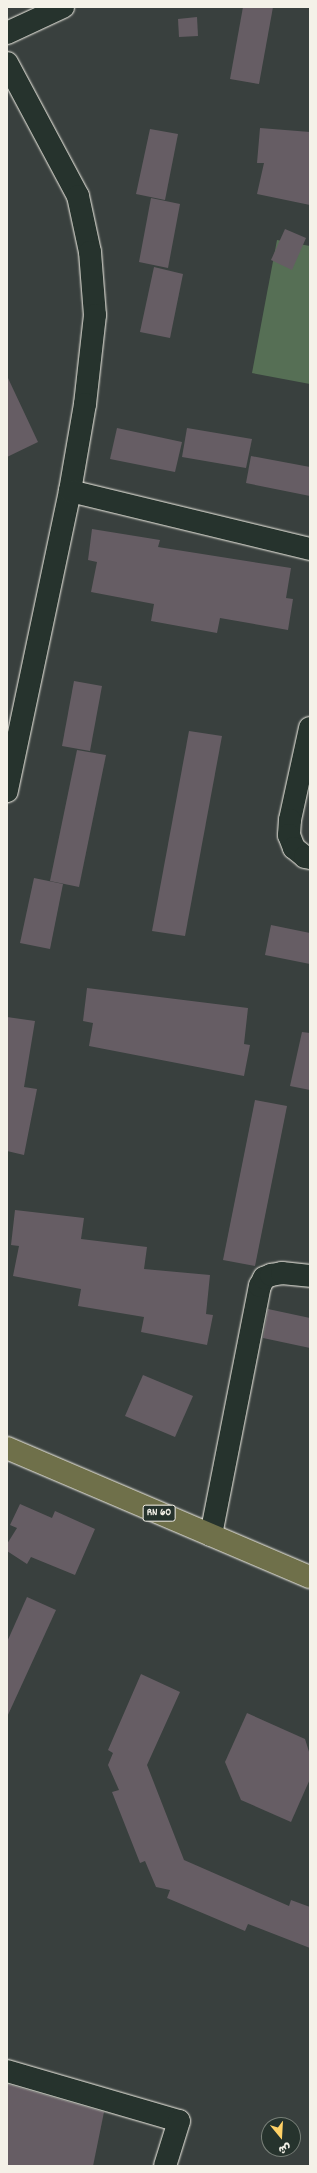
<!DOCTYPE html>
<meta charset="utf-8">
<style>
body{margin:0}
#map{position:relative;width:317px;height:2173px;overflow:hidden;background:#39403e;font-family:Dekko,"Playpen Sans Arabic",sans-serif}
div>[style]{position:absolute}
.green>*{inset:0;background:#566f55}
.building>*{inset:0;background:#665d64}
.roads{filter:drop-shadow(0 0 1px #f4f1e8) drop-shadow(0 0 1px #f4f1e8)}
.minor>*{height:22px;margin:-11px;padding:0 11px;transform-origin:11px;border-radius:11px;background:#26332d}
.major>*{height:22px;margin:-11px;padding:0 11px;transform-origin:11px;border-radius:11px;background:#6f704a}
span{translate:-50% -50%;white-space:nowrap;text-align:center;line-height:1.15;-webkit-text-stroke:3px #26332d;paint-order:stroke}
.shield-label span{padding:1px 3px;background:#26332d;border:1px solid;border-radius:3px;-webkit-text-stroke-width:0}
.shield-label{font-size:11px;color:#f4f1e8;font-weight:700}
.frame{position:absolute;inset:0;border:8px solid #f4f1e8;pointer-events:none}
.north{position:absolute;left:261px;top:2117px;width:40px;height:40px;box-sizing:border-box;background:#26332d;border:1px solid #787f78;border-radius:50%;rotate:162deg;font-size:11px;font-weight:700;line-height:16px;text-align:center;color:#f4f1e8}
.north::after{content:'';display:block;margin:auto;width:14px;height:18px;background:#ffd166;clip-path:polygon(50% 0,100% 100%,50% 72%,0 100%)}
</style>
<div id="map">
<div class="green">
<i style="clip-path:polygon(277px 240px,310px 246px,310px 384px,252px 373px)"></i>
</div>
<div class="building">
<i style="clip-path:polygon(243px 7px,273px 7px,259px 84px,230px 79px)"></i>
<i style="clip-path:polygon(197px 17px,198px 36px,179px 37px,178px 19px)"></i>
<i style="clip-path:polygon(260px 128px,310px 132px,310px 205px,257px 194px,264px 163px,257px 163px)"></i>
<i style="clip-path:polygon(150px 129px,178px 134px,165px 200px,136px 194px)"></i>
<i style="clip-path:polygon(151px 198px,180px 204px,168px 268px,139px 262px)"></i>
<i style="clip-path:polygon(285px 229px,306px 238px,292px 270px,271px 260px)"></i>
<i style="clip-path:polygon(154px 267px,183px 274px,170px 338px,140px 332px)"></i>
<i style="clip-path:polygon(7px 376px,38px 442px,7px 457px)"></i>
<i style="clip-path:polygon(117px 428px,182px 442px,175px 472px,110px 459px)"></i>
<i style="clip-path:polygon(187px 428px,252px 439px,246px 468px,182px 457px)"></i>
<i style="clip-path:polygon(251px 456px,310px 467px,310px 496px,246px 483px)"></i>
<i style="clip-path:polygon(92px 529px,160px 540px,158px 547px,291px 568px,286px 598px,293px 599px,288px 630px,220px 618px,217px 633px,151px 621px,154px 604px,91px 592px,97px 562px,88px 560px)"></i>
<i style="clip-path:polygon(74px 681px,102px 686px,90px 751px,62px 746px)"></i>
<i style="clip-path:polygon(189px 731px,222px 736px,185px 936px,152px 931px)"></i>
<i style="clip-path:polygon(77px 750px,106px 755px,79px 887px,50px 881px)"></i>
<i style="clip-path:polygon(34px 878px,63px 884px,50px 949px,20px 943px)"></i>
<i style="clip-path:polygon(271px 925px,310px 933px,310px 964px,265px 955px)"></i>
<i style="clip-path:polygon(87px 988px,248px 1008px,244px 1044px,250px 1045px,244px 1076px,89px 1046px,93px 1023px,83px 1021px)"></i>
<i style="clip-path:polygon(7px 1017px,35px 1021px,24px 1087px,37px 1089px,24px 1155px,7px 1151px)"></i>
<i style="clip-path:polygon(302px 1032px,310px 1033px,310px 1090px,290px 1086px)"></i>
<i style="clip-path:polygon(255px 1100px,287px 1106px,255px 1266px,223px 1260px)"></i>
<i style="clip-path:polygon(15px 1210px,84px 1218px,81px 1239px,147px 1247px,144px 1269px,210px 1275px,206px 1314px,213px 1315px,207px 1345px,141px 1332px,144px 1317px,78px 1306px,81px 1289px,13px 1276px,19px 1246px,11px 1245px)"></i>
<i style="clip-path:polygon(268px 1309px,310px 1318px,310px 1348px,263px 1338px)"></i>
<i style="clip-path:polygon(143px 1375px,193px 1396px,175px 1437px,125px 1416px)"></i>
<i style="clip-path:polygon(20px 1504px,52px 1518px,55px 1511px,95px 1529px,75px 1575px,31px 1557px,27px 1564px,7px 1551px,7px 1544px,17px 1528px,10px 1525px)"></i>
<i style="clip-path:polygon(27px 1597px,56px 1610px,7px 1717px,7px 1642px)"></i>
<i style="clip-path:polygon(141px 1674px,180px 1692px,147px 1765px,184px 1860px,289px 1906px,291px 1900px,310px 1907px,310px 1948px,248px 1924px,245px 1931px,167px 1898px,170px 1890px,156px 1887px,145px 1861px,140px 1863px,112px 1792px,119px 1790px,108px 1765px,113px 1753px,108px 1750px)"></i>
<i style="clip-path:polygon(247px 1713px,305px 1739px,310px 1755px,310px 1779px,291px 1822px,241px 1800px,225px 1762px)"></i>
<i style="clip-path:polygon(7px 2084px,104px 2112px,93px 2166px,7px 2166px)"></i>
</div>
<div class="roads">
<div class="minor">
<i style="left:7px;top:33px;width:62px;rotate:-24.9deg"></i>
<i style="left:7px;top:63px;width:151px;rotate:61.9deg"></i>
<i style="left:78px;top:196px;width:57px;rotate:77.9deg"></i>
<i style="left:90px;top:252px;width:63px;rotate:85.5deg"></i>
<i style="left:95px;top:315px;width:90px;rotate:96.4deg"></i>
<i style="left:85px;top:404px;width:88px;rotate:99.8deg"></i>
<i style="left:70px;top:491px;width:307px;rotate:101.9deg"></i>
<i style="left:70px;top:491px;width:247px;rotate:13.6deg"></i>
<i style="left:310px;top:728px;width:94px;rotate:102.3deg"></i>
<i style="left:290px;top:820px;width:15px;rotate:94deg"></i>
<i style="left:289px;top:835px;width:14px;rotate:69deg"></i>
<i style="left:294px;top:848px;width:14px;rotate:39deg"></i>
<i style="left:305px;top:857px;width:5px;rotate:11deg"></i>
<i style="left:211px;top:1535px;width:254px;rotate:-78.9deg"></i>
<i style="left:260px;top:1286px;width:9px;rotate:-63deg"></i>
<i style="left:264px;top:1278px;width:8px;rotate:-23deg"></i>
<i style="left:271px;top:1275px;width:11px;rotate:-10deg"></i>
<i style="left:282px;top:1273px;width:28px;rotate:6deg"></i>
<i style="left:7px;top:2071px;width:179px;rotate:16.2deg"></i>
<i style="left:179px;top:2121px;width:47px;rotate:107.3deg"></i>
</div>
<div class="major">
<i style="left:7px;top:1448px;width:329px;rotate:23.1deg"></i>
</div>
</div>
<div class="shield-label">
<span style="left:159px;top:1513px">RN 60</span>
</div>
<div class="frame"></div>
<div class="north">ش</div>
</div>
